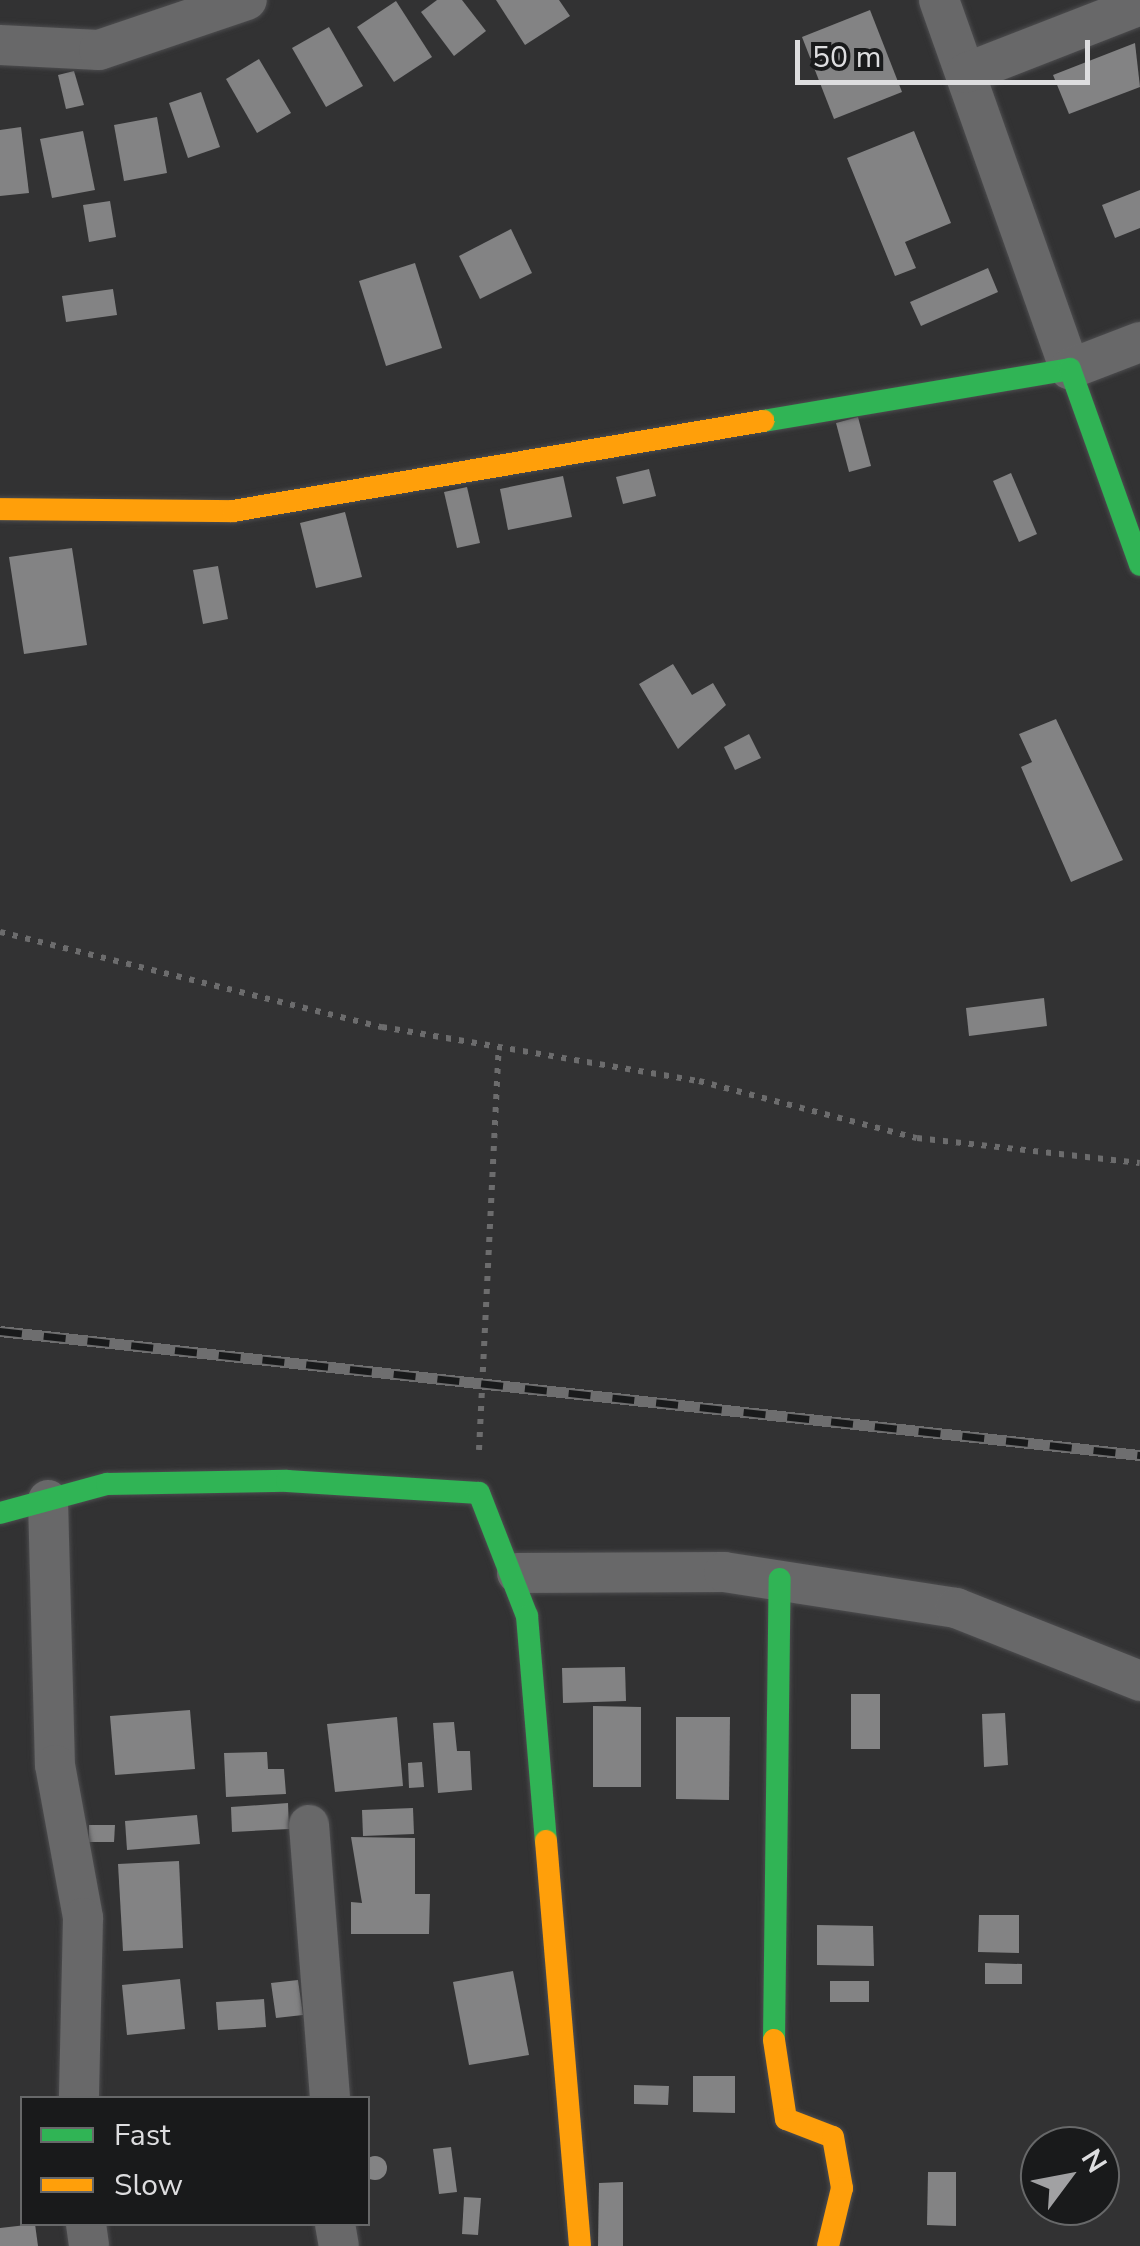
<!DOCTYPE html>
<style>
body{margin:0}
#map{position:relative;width:1140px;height:2246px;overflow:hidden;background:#323233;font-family:"Nunito Sans",sans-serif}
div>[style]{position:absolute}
.building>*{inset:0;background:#838384}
.round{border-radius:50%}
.path>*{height:6px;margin-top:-3px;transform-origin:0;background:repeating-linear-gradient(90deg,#6c6c6d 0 5px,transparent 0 13px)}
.roads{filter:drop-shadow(0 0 2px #4d4d4f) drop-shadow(0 0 2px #4d4d4f)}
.street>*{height:40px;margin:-20px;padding:0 20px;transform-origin:20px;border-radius:20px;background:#686869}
.fast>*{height:22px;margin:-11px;padding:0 11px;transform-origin:11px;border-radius:11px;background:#30b455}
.slow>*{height:22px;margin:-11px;padding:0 11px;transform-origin:11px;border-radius:11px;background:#ff9f0a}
.rail>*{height:11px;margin-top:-5.5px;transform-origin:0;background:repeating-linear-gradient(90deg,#191a1b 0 22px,#6e6e6f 0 44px);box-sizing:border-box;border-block:2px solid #6e6e6f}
span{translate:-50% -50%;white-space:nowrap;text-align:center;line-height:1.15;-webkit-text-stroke:10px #191a1b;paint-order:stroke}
.legend{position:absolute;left:20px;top:2096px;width:350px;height:130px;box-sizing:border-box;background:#191a1b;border:2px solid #676869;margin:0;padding:12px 18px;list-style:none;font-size:30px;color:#dddddf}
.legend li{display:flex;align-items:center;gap:20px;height:50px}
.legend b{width:50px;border:2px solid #676869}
.north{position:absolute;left:1020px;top:2126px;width:100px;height:100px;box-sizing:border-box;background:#191a1b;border:2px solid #676869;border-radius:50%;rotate:58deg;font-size:28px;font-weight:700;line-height:40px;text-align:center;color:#dddddf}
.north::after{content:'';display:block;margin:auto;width:35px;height:45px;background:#a1a1a3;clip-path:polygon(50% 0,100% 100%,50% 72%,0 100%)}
.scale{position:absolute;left:795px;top:40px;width:295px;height:45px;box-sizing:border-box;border:5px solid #dddddf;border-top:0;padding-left:12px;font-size:30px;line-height:35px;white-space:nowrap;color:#dddddf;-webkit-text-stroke:8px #191a1b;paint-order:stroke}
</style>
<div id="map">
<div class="building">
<i style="clip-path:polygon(437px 0,462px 0,486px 31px,454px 56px,421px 12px)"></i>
<i style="clip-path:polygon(496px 0,559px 0,570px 16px,525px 45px)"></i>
<i style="clip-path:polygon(396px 1px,432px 57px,394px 82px,357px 27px)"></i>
<i style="clip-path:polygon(870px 10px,902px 92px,834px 119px,802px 37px)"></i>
<i style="clip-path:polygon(329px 27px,363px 86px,326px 107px,292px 48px)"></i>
<i style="clip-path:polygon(1135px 43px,1140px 87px,1069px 114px,1053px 75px)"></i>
<i style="clip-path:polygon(259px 59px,291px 113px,257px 133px,226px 79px)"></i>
<i style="clip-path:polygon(74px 71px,84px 105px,66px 109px,58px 75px)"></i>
<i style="clip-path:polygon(201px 92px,220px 147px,188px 158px,169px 103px)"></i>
<i style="clip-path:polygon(157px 117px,167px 173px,124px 181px,114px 125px)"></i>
<i style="clip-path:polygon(21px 127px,29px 193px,0 196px,0 130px)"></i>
<i style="clip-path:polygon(83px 131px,95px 190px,52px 198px,40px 139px)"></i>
<i style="clip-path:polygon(914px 131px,951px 223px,905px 242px,916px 268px,895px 276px,847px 158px)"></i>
<i style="clip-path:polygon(1140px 190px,1140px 228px,1115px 238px,1102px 205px)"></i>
<i style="clip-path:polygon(110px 201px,116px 237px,89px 242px,83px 205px)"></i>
<i style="clip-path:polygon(511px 229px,532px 273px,480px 299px,459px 256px)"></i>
<i style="clip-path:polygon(415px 263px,442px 348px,386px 366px,359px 281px)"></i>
<i style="clip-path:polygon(988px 268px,998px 292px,921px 326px,910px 302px)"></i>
<i style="clip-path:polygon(113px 289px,117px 315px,66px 322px,62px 296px)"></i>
<i style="clip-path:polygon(858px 417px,871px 466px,849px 472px,836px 423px)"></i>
<i style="clip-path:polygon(649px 469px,656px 496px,623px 504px,616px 477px)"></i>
<i style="clip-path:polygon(1011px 473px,1037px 534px,1019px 542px,993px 481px)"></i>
<i style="clip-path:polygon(563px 476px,572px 517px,508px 530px,500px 489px)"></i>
<i style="clip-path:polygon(467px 487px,480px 543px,457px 548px,444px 492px)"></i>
<i style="clip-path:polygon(345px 512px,362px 577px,316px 588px,300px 523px)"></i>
<i style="clip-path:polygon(72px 548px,87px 645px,24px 654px,9px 557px)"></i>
<i style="clip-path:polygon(218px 566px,228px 619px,203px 624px,193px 570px)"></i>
<i style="clip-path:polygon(673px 664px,692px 695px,713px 683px,726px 705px,678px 749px,639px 684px)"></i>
<i style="clip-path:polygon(1056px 719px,1123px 860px,1071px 882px,1021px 767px,1032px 762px,1019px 734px)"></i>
<i style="clip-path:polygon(749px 734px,761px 758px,735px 770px,724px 747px)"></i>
<i style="clip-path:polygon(1044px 998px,1047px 1026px,969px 1036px,966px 1008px)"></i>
<i style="clip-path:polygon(625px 1667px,626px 1701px,563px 1703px,562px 1668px)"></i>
<i style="clip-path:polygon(851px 1694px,880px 1694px,880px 1749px,851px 1749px)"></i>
<i style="clip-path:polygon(593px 1706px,641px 1707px,641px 1787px,593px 1787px)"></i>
<i style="clip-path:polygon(190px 1710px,195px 1769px,115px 1775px,110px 1716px)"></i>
<i style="clip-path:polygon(1005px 1713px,1008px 1765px,984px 1767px,982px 1714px)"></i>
<i style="clip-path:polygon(397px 1717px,403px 1786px,335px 1792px,327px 1724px)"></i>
<i style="clip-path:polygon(676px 1717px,730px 1717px,729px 1800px,676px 1799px)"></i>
<i style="clip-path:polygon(454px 1722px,457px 1751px,470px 1751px,472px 1790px,438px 1793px,433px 1723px)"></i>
<i style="clip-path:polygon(267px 1752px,268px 1769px,284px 1769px,286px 1794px,226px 1797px,224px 1753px)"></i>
<i style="clip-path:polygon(422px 1762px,424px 1787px,409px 1788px,408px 1763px)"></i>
<i style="clip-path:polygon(288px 1803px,289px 1829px,232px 1832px,231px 1807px)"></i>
<i style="clip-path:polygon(413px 1808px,414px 1834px,363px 1836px,362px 1810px)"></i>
<i style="clip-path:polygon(197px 1815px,200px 1844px,127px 1850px,125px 1821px)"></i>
<i style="clip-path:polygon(89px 1825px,115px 1825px,114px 1842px,89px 1842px)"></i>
<i style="clip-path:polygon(351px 1837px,415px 1838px,415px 1894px,430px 1894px,429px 1934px,351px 1934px,351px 1902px,362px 1903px)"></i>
<i style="clip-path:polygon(179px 1861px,183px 1948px,123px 1951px,118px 1864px)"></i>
<i style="clip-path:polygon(979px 1915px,1019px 1915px,1019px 1953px,978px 1952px)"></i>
<i style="clip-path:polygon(817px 1925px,873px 1926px,874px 1966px,817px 1965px)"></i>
<i style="clip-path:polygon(985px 1963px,1022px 1964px,1022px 1984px,985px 1984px)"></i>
<i style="clip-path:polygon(513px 1971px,529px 2055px,469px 2065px,453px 1982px)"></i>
<i style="clip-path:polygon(180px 1979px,185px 2029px,127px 2035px,122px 1985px)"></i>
<i style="clip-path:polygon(298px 1980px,303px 2015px,276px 2018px,271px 1983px)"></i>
<i style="clip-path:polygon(830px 1981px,869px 1981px,869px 2002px,830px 2002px)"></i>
<i style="clip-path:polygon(264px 1999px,266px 2027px,218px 2030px,216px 2002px)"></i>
<i style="clip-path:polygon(693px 2076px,735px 2076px,735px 2113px,693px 2112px)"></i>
<i style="clip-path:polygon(634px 2085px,669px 2086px,668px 2105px,634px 2104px)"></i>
<i style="clip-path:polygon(451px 2147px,457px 2192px,439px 2194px,433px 2149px)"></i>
<i class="round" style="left:363px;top:2156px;width:24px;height:24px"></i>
<i style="clip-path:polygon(928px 2172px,956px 2172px,956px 2226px,927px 2225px)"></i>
<i style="clip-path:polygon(623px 2182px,623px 2246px,598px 2246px,599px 2183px)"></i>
<i style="clip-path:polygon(464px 2197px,481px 2198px,478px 2235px,462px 2234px)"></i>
<i style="clip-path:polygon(35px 2224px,38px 2246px,0 2246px,0 2228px)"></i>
</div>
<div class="path">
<i style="left:0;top:932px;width:394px;rotate:14deg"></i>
<i style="left:382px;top:1027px;width:322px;rotate:9.7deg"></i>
<i style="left:699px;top:1081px;width:225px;rotate:14.7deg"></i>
<i style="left:917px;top:1138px;width:224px;rotate:6.4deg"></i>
<i style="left:479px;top:1450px;width:403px;rotate:-87.2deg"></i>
</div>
<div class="roads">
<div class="street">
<i style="left:939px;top:0;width:392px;rotate:70.5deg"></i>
<i style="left:1070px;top:369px;width:75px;rotate:-21.1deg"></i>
<i style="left:0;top:45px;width:99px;rotate:2.9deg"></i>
<i style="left:99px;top:50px;width:156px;rotate:-18.7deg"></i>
<i style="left:966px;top:73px;width:187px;rotate:-21.3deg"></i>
<i style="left:48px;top:1500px;width:265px;rotate:88.5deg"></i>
<i style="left:55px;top:1765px;width:156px;rotate:79.6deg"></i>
<i style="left:83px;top:1918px;width:180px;rotate:91.3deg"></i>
<i style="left:517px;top:1573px;width:207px;rotate:-0.3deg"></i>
<i style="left:724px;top:1572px;width:235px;rotate:8.8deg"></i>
<i style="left:956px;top:1608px;width:198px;rotate:21.6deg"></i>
<i style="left:309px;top:1825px;width:274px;rotate:85.6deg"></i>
<i style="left:86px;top:2224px;width:22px;rotate:82deg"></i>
<i style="left:335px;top:2224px;width:22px;rotate:80deg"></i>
</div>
<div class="fast">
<i style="left:763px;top:421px;width:311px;rotate:-9.6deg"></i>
<i style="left:1070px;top:369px;width:208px;rotate:70.3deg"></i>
<i style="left:0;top:1513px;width:111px;rotate:-15.2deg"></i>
<i style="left:107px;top:1484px;width:180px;rotate:-1deg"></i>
<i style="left:287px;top:1481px;width:192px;rotate:3.6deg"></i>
<i style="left:479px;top:1493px;width:132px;rotate:68.7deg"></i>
<i style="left:527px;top:1616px;width:226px;rotate:85.2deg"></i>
<i style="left:774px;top:2040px;width:461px;rotate:-89.3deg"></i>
</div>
<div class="slow">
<i style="left:0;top:509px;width:233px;rotate:0.5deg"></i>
<i style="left:233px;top:511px;width:538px;rotate:-9.64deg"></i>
<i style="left:546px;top:1841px;width:406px;rotate:85.2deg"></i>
<i style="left:774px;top:2040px;width:80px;rotate:81.4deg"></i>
<i style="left:786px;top:2119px;width:50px;rotate:21deg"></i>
<i style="left:833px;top:2137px;width:52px;rotate:80deg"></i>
<i style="left:842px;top:2188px;width:60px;rotate:103.6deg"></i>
</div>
</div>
<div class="rail">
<i style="left:0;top:1331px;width:1147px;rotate:6.21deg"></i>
</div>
<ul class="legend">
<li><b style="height:12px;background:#30b455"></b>Fast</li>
<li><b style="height:12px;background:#ff9f0a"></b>Slow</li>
</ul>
<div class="north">N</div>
<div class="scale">50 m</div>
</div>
